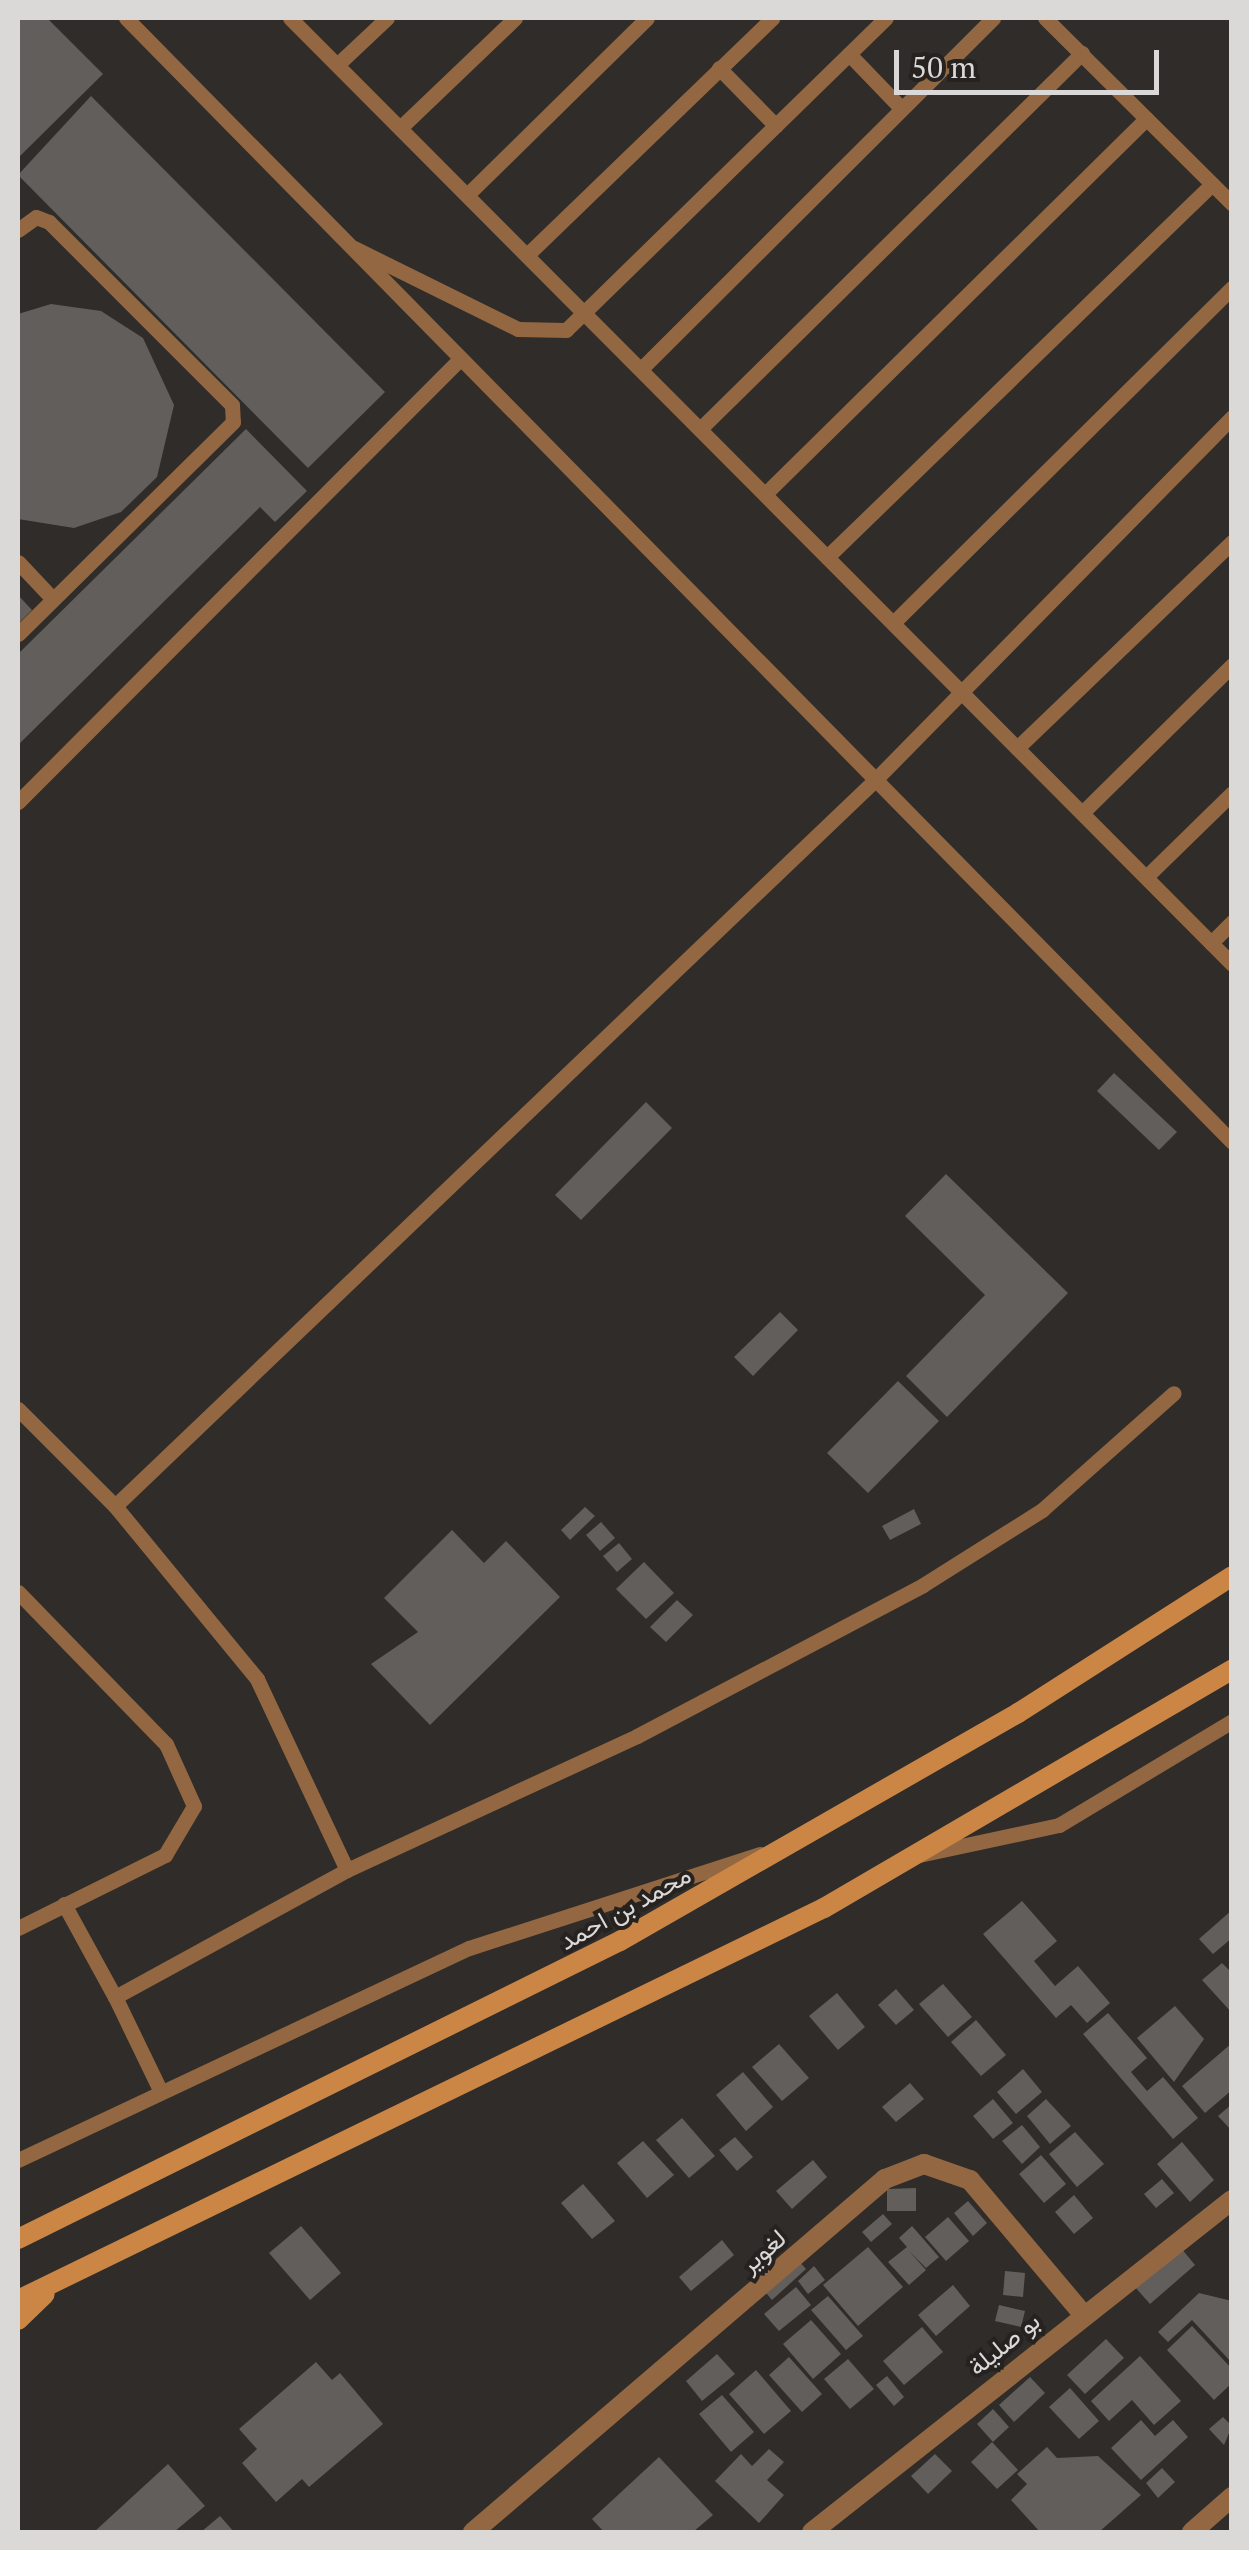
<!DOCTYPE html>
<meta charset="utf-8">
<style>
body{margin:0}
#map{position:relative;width:1249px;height:2550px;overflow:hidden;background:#2f2c29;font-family:"PT Serif",Vazirmatn,serif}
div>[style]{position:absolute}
.building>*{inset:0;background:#625e5b}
.lane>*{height:15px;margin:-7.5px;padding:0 7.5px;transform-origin:7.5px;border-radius:7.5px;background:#926741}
.street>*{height:20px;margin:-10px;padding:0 10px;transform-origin:10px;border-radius:10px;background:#926741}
.secondary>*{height:20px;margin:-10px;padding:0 10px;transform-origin:10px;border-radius:10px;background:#cb8646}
span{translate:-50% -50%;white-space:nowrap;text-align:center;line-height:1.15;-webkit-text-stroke:8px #262220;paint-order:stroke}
.street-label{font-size:25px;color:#dbd9d7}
.frame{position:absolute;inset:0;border:20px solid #dbd9d7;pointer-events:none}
.scale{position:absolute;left:894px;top:50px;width:265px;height:45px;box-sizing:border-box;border:5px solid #dbd9d7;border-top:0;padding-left:12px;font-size:30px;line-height:35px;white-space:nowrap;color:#dbd9d7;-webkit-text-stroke:8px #262220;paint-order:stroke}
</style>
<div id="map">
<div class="building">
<i style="clip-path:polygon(18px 18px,47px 18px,103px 74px,18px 158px)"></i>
<i style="clip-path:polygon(91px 96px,385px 392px,308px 468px,18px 175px)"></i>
<i style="clip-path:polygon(51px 304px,101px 311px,143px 338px,174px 405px,157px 477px,121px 512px,74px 528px,18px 519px,18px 314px)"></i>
<i style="clip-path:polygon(246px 429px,307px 491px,275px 522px,260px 507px,18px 745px,18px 654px)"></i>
<i style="clip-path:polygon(18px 595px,32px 610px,18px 624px)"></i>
<i style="clip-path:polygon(1114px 1073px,1177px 1132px,1159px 1150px,1097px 1091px)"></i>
<i style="clip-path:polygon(646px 1102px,672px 1128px,581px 1220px,555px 1195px)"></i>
<i style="clip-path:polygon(946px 1174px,1068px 1293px,947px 1417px,906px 1376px,985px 1295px,905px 1216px)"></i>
<i style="clip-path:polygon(780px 1312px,798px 1330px,753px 1376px,734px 1357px)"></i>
<i style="clip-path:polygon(898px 1381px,939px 1421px,868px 1493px,827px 1453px)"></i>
<i style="clip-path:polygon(585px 1507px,595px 1516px,570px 1540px,561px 1530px)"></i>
<i style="clip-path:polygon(914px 1509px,921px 1524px,890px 1540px,882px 1526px)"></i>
<i style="clip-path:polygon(601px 1522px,615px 1538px,600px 1551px,586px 1535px)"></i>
<i style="clip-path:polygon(452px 1530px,484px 1563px,506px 1541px,560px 1597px,430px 1725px,371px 1664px,418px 1632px,384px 1598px)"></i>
<i style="clip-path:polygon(619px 1543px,632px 1559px,617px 1572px,603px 1556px)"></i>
<i style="clip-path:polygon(644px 1562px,674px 1593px,646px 1619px,616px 1589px)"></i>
<i style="clip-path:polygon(677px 1600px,693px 1615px,666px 1642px,650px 1627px)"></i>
<i style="clip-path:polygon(1022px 1901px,1057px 1941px,1034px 1961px,1055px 1986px,1078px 1966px,1110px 2003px,1087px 2023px,1071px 2005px,1056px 2018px,983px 1934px)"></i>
<i style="clip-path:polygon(1232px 1910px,1232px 1938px,1213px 1954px,1199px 1939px)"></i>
<i style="clip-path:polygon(1222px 1963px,1232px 1973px,1232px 2013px,1202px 1980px)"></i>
<i style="clip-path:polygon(943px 1984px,972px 2017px,948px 2037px,919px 2004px)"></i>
<i style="clip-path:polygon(896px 1989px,914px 2010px,896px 2025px,878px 2005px)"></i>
<i style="clip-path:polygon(837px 1993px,865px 2027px,838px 2050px,809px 2016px)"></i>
<i style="clip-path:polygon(1175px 2006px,1204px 2039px,1174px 2082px,1137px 2038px)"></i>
<i style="clip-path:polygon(1108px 2013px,1147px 2058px,1131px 2072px,1147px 2091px,1163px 2077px,1198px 2118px,1173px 2139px,1083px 2034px)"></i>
<i style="clip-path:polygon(976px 2020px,1006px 2055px,981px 2076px,951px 2042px)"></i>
<i style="clip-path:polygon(1232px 2043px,1232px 2090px,1205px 2113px,1182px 2086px)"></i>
<i style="clip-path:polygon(779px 2044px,809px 2078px,782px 2101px,752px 2067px)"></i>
<i style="clip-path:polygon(1023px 2069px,1042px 2092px,1016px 2114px,997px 2092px)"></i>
<i style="clip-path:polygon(743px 2072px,773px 2107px,746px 2131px,716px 2095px)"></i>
<i style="clip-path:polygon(910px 2083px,924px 2099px,896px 2122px,882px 2107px)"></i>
<i style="clip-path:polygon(993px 2099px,1013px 2123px,993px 2139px,973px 2116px)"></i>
<i style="clip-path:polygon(1046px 2099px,1071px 2126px,1050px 2144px,1027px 2116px)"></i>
<i style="clip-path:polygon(1232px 2104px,1232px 2131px,1218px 2116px)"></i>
<i style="clip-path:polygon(682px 2118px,715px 2156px,689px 2178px,656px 2140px)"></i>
<i style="clip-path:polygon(1022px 2125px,1040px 2147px,1022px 2164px,1002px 2141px)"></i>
<i style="clip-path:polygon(1075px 2132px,1104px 2164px,1077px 2187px,1049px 2154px)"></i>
<i style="clip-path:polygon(735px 2137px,753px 2157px,737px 2171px,719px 2150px)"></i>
<i style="clip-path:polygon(643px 2141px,674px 2175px,647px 2198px,617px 2163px)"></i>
<i style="clip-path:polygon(1182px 2142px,1214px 2180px,1190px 2202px,1157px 2164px)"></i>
<i style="clip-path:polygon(1041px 2155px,1066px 2184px,1044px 2203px,1019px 2174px)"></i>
<i style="clip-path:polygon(813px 2160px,827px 2177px,792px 2209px,776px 2191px)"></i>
<i style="clip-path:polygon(1162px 2179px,1174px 2193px,1156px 2208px,1144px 2194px)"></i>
<i style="clip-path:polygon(583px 2184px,615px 2221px,592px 2239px,561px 2203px)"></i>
<i style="clip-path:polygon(916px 2188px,916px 2211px,887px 2211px,887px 2189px)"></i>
<i style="clip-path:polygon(1074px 2195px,1093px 2218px,1074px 2234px,1055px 2212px)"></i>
<i style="clip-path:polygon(968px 2201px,987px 2223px,973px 2236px,954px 2213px)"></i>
<i style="clip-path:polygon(883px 2214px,892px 2224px,871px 2242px,862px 2232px)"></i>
<i style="clip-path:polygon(948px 2217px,969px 2241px,946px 2261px,925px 2237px)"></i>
<i style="clip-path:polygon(301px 2226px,341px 2273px,310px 2300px,269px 2253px)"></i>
<i style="clip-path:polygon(912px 2226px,939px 2257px,926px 2268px,909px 2251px,926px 2270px,909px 2285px,888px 2262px,907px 2247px,899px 2238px)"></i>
<i style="clip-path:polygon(722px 2240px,734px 2255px,691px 2291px,679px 2277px)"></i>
<i style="clip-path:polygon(868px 2247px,903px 2287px,858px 2326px,823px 2285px)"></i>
<i style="clip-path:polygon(1181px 2248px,1195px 2265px,1150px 2304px,1135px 2287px)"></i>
<i style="clip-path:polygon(795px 2257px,806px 2269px,772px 2300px,761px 2287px)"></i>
<i style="clip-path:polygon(814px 2266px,825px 2280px,808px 2294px,798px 2281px)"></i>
<i style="clip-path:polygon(1005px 2271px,1025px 2273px,1023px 2297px,1003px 2295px)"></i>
<i style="clip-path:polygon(953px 2285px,970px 2306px,936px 2336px,918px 2315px)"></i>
<i style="clip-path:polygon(796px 2287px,811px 2305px,779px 2331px,764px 2314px)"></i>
<i style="clip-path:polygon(1199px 2293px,1232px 2301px,1232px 2363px,1192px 2320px,1168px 2342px,1158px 2332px)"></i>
<i style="clip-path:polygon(828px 2296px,863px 2336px,846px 2350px,811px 2310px)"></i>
<i style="clip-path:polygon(999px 2305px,1025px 2311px,1021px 2327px,995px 2321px)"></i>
<i style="clip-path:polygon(811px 2320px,841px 2354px,813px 2379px,783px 2344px)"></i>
<i style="clip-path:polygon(1192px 2326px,1232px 2369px,1232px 2383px,1214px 2400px,1167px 2350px)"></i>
<i style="clip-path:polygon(922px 2327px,943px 2352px,904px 2385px,883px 2361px)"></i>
<i style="clip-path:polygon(1106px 2339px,1124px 2358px,1085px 2394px,1067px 2375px)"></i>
<i style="clip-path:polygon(717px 2354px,735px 2374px,702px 2401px,686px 2381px)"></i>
<i style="clip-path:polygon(1140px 2356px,1181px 2401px,1154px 2425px,1132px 2400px,1109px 2421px,1091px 2401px)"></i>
<i style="clip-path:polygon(789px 2357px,822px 2394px,802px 2412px,769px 2375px)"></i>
<i style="clip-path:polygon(848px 2359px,874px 2389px,850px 2409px,824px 2379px)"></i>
<i style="clip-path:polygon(316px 2362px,332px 2380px,340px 2373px,383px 2424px,309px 2487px,302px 2479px,276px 2502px,242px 2463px,257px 2449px,239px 2429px)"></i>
<i style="clip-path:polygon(756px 2370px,791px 2411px,764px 2434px,729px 2394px)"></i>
<i style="clip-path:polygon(887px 2376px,904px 2397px,894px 2406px,876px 2385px)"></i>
<i style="clip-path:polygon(1030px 2377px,1045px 2393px,1014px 2422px,999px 2405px)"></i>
<i style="clip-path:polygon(1070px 2388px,1099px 2421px,1079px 2439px,1049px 2407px)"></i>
<i style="clip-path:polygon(722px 2395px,754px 2432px,731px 2452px,699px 2414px)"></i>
<i style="clip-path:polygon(993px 2409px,1009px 2427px,993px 2442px,977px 2424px)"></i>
<i style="clip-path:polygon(1223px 2417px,1232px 2426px,1224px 2445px,1209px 2429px)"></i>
<i style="clip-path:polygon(1141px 2420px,1155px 2436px,1173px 2420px,1188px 2437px,1141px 2480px,1111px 2448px)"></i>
<i style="clip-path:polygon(992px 2442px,1018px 2470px,997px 2489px,971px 2462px)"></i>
<i style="clip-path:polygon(1047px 2447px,1057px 2458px,1098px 2456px,1141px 2495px,1099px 2532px,1040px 2532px,1011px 2500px,1027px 2484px,1017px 2474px)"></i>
<i style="clip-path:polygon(769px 2449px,784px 2462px,767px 2480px,784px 2495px,759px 2523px,715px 2481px,741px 2454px,752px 2466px)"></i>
<i style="clip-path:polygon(935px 2454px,952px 2471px,928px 2494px,911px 2476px)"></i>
<i style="clip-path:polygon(659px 2457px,713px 2515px,693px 2532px,604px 2532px,592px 2519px)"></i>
<i style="clip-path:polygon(168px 2464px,205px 2506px,174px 2532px,94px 2532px)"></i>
<i style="clip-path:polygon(1162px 2468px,1175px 2482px,1158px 2498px,1146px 2483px)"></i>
<i style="clip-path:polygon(220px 2516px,234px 2532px,201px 2532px)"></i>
</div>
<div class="lane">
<i style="left:126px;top:18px;width:1577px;rotate:45.46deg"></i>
<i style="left:290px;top:18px;width:1335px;rotate:45.12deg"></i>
<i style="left:1045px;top:18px;width:264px;rotate:44.8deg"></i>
<i style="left:849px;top:54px;width:75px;rotate:46.1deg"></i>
<i style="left:338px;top:64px;width:67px;rotate:-43.2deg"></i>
<i style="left:719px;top:68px;width:81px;rotate:45.5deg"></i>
<i style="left:400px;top:128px;width:159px;rotate:-43.7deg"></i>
<i style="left:467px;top:195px;width:252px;rotate:-44.5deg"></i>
<i style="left:18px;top:230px;width:22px;rotate:-36deg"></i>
<i style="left:36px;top:217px;width:14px;rotate:21deg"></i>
<i style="left:49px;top:222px;width:259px;rotate:45deg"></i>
<i style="left:232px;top:405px;width:17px;rotate:87deg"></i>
<i style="left:233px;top:422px;width:302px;rotate:135.4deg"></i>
<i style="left:354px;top:248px;width:183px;rotate:26.3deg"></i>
<i style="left:518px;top:329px;width:48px;rotate:1.2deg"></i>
<i style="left:566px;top:330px;width:447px;rotate:-44.3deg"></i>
<i style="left:527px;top:255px;width:341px;rotate:-44deg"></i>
<i style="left:641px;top:369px;width:497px;rotate:-44.9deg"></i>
<i style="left:700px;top:429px;width:536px;rotate:-44.55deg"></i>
<i style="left:765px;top:494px;width:535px;rotate:-44.55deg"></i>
<i style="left:827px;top:557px;width:536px;rotate:-44.09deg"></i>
<i style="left:18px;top:562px;width:51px;rotate:46.6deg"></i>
<i style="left:893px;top:623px;width:477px;rotate:-44.7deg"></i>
<i style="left:1017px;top:748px;width:298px;rotate:-43.8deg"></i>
<i style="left:18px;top:802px;width:623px;rotate:-45.07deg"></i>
<i style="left:1082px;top:813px;width:211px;rotate:-44.6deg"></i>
<i style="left:1146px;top:877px;width:120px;rotate:-44.3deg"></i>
<i style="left:1211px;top:943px;width:30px;rotate:-45deg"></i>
<i style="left:18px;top:1409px;width:137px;rotate:45deg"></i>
<i style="left:115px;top:1506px;width:1048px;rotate:-43.69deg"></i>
<i style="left:873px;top:782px;width:512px;rotate:-45.47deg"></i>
<i style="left:115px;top:1506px;width:224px;rotate:50.6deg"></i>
<i style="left:257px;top:1679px;width:211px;rotate:64.8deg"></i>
<i style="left:18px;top:1592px;width:212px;rotate:45.8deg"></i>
<i style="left:166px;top:1744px;width:68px;rotate:65.7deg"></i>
<i style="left:194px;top:1806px;width:57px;rotate:120.6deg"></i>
<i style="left:165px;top:1855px;width:164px;rotate:153.6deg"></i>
<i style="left:919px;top:1855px;width:143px;rotate:-12.1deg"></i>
<i style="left:1059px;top:1825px;width:202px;rotate:-31deg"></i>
<i style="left:64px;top:1904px;width:106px;rotate:61.3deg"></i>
<i style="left:161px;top:2092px;width:106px;rotate:-115.8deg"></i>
<i style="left:115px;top:1997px;width:264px;rotate:-28.7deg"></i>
<i style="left:347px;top:1870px;width:319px;rotate:-24.8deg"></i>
<i style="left:637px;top:1736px;width:323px;rotate:-27.8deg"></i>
<i style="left:923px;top:1585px;width:141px;rotate:-32.2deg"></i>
<i style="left:1042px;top:1510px;width:176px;rotate:-41.6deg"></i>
<i style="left:18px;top:2160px;width:498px;rotate:-25.2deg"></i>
<i style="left:469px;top:1948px;width:306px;rotate:-17.9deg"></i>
</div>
<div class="street">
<i style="left:473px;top:2532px;width:543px;rotate:-40.59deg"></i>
<i style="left:885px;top:2179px;width:42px;rotate:-21deg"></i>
<i style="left:924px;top:2164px;width:49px;rotate:19.2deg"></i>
<i style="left:970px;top:2180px;width:174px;rotate:49.9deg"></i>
<i style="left:812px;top:2532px;width:535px;rotate:-38.33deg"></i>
<i style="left:1192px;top:2532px;width:53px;rotate:-41.2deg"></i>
</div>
<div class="secondary">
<i style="left:18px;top:2239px;width:672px;rotate:-26.34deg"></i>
<i style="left:620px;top:1941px;width:459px;rotate:-29.8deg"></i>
<i style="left:1018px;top:1713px;width:254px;rotate:-32.6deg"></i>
<i style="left:18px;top:2300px;width:896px;rotate:-25.94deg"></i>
<i style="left:824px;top:1908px;width:472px;rotate:-30.3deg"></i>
<i style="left:18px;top:2320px;width:37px;rotate:-44deg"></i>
</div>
<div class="street-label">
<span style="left:625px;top:1908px;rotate:-29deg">محمد بن احمد</span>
<span style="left:763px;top:2251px;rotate:-41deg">لغوير</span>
<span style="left:1004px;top:2344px;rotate:-39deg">بو صليلة</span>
</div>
<div class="frame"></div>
<div class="scale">50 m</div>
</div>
